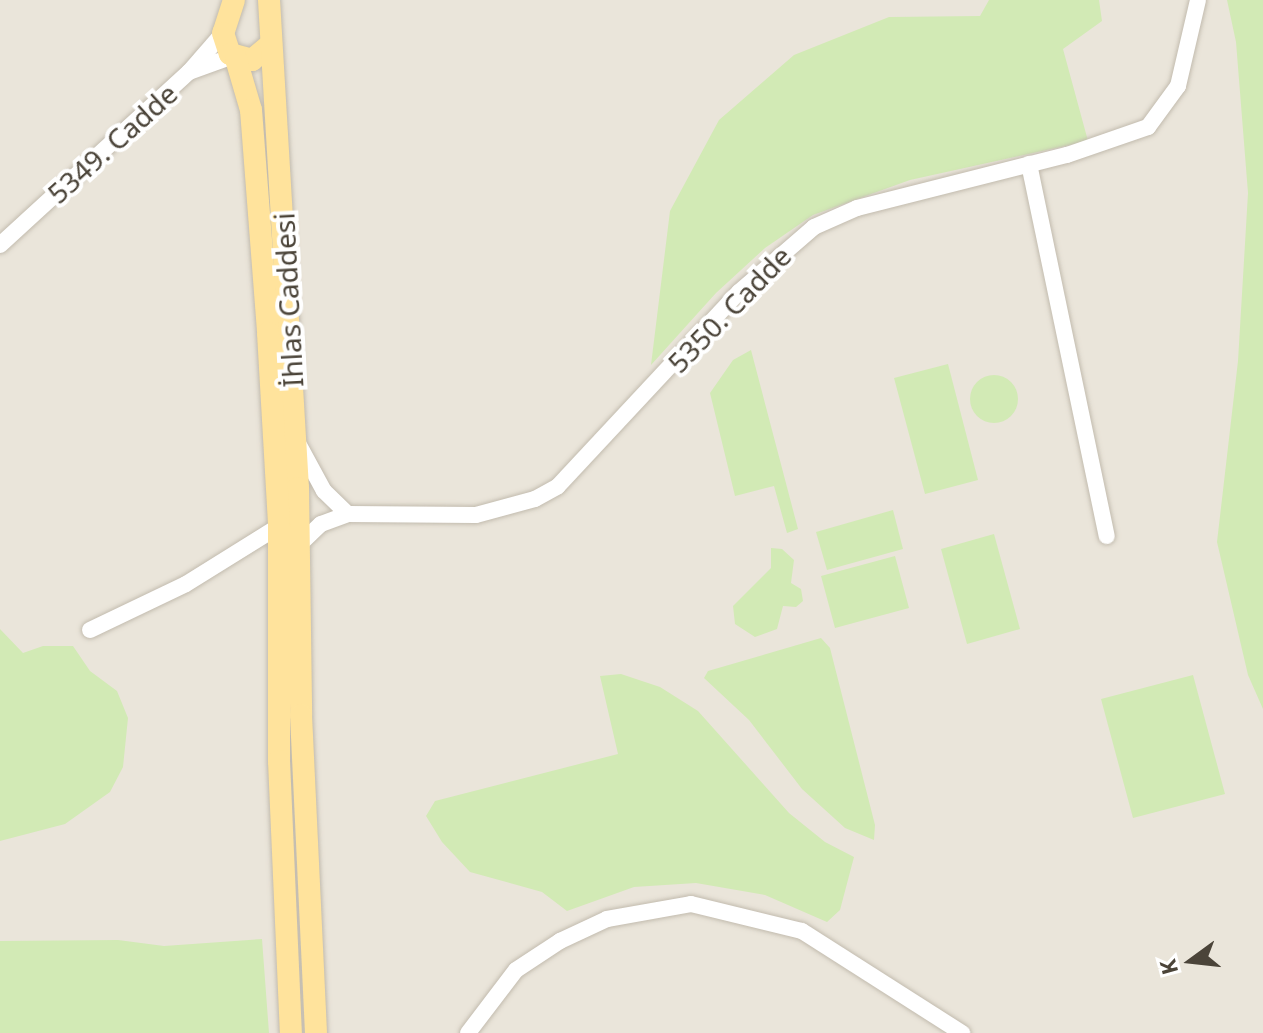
<!DOCTYPE html>
<meta charset="utf-8">
<style>
body{margin:0}
#map{position:relative;width:1263px;height:1033px;overflow:hidden;background:#f6f3ec;font-family:"Noto Sans",sans-serif}
div>[style]{position:absolute}
.residential>*{inset:0;background:#eae5da}
.green>*{inset:0;background:#d2eab5}
.round{border-radius:50%}
.roads{filter:drop-shadow(0 0 2px #c2bbae) drop-shadow(0 0 2px #c2bbae)}
.minor>*{height:16px;margin:-8px;padding:0 8px;transform-origin:8px;border-radius:8px;background:#fff}
.major>*{height:22px;margin:-11px;padding:0 11px;transform-origin:11px;border-radius:11px;background:#ffe39c}
span{translate:-50% -50%;white-space:nowrap;text-align:center;line-height:1.15;-webkit-text-stroke:8px #fff;paint-order:stroke}
.street-label{font-size:28px;color:#4b4439}
.north{position:absolute;left:1151px;top:921px;width:80px;height:80px;-webkit-text-stroke:6px #fff;paint-order:stroke;rotate:255deg;font-size:22px;font-weight:700;line-height:32px;text-align:center;color:#4b4439}
.north::after{content:'';display:block;margin:auto;width:28px;height:36px;background:#4b4439;clip-path:polygon(50% 0,100% 100%,50% 72%,0 100%)}
</style>
<div id="map">
<div class="residential">
<i style="clip-path:polygon(0 0,1263px 0,1263px 1033px,0 1033px)"></i>
</div>
<div class="green">
<i style="clip-path:polygon(989px 0,1099px 0,1102px 21px,1063px 49px,1088px 141px,910px 180px,813px 215px,765px 248px,716px 293px,651px 365px,670px 211px,719px 120px,794px 55px,889px 17px,980px 16px)"></i>
<i style="clip-path:polygon(1227px 0,1263px 0,1263px 709px,1248px 675px,1217px 542px,1238px 361px,1248px 193px,1236px 42px)"></i>
<i style="clip-path:polygon(751px 350px,798px 529px,787px 533px,774px 486px,735px 496px,710px 393px,733px 360px)"></i>
<i style="clip-path:polygon(948px 364px,978px 480px,925px 494px,894px 378px)"></i>
<i class="round" style="left:970px;top:375px;width:48px;height:48px"></i>
<i style="clip-path:polygon(893px 510px,903px 549px,827px 570px,816px 532px)"></i>
<i style="clip-path:polygon(994px 534px,1020px 629px,967px 644px,941px 549px)"></i>
<i style="clip-path:polygon(771px 548px,782px 549px,794px 560px,791px 583px,801px 589px,803px 601px,796px 607px,783px 606px,777px 629px,755px 637px,735px 624px,733px 606px,771px 568px)"></i>
<i style="clip-path:polygon(895px 556px,909px 608px,835px 628px,821px 576px)"></i>
<i style="clip-path:polygon(0 629px,23px 653px,43px 646px,73px 646px,90px 671px,117px 691px,128px 718px,123px 767px,110px 792px,65px 824px,0 841px)"></i>
<i style="clip-path:polygon(821px 638px,830px 648px,875px 825px,874px 840px,845px 828px,802px 789px,749px 720px,704px 678px,708px 671px)"></i>
<i style="clip-path:polygon(621px 674px,660px 687px,698px 711px,789px 813px,825px 842px,854px 857px,840px 910px,827px 922px,765px 895px,696px 883px,634px 887px,567px 911px,542px 892px,470px 872px,442px 842px,426px 816px,435px 801px,618px 754px,600px 676px)"></i>
<i style="clip-path:polygon(1193px 675px,1225px 794px,1133px 818px,1101px 699px)"></i>
<i style="clip-path:polygon(262px 939px,269px 1033px,0 1033px,0 941px,118px 940px,164px 946px)"></i>
</div>
<div class="roads">
<div class="minor">
<i style="left:190px;top:71px;width:50px;rotate:-49deg"></i>
<i style="left:1029px;top:164px;width:380px;rotate:78.2deg"></i>
<i style="left:0;top:245px;width:256px;rotate:-42.5deg"></i>
<i style="left:189px;top:72px;width:47px;rotate:-20deg"></i>
<i style="left:299px;top:445px;width:52px;rotate:61.5deg"></i>
<i style="left:324px;top:491px;width:33px;rotate:44deg"></i>
<i style="left:299px;top:545px;width:30px;rotate:-44deg"></i>
<i style="left:321px;top:524px;width:29px;rotate:-20deg"></i>
<i style="left:348px;top:514px;width:128px;rotate:0.4deg"></i>
<i style="left:476px;top:515px;width:61px;rotate:-15.2deg"></i>
<i style="left:535px;top:499px;width:26px;rotate:-29deg"></i>
<i style="left:558px;top:486px;width:265px;rotate:-47deg"></i>
<i style="left:739px;top:292px;width:99px;rotate:-40.9deg"></i>
<i style="left:814px;top:227px;width:47px;rotate:-23.8deg"></i>
<i style="left:857px;top:208px;width:217px;rotate:-14.2deg"></i>
<i style="left:1067px;top:155px;width:86px;rotate:-19.1deg"></i>
<i style="left:1148px;top:127px;width:51px;rotate:-53.8deg"></i>
<i style="left:1178px;top:86px;width:88px;rotate:-76.9deg"></i>
<i style="left:90px;top:630px;width:106px;rotate:-25.6deg"></i>
<i style="left:186px;top:584px;width:110px;rotate:-31.9deg"></i>
<i style="left:468px;top:1033px;width:79px;rotate:-52.7deg"></i>
<i style="left:516px;top:970px;width:53px;rotate:-33.4deg"></i>
<i style="left:560px;top:941px;width:52px;rotate:-25.1deg"></i>
<i style="left:607px;top:919px;width:85px;rotate:-10.1deg"></i>
<i style="left:691px;top:904px;width:114px;rotate:13.7deg"></i>
<i style="left:802px;top:931px;width:190px;rotate:32.5deg"></i>
</div>
<div class="major">
<i style="left:234px;top:0;width:35px;rotate:108deg"></i>
<i style="left:223px;top:33px;width:22px;rotate:72deg"></i>
<i style="left:230px;top:54px;width:23px;rotate:15deg"></i>
<i style="left:252px;top:60px;width:25px;rotate:-40deg"></i>
<i style="left:269px;top:0;width:489px;rotate:86.6deg"></i>
<i style="left:298px;top:488px;width:227px;rotate:89.2deg"></i>
<i style="left:301px;top:715px;width:318px;rotate:87.3deg"></i>
<i style="left:236px;top:59px;width:53px;rotate:73.6deg"></i>
<i style="left:251px;top:110px;width:224px;rotate:85.6deg"></i>
<i style="left:268px;top:333px;width:193px;rotate:86.7deg"></i>
<i style="left:279px;top:526px;width:235px;rotate:90deg"></i>
<i style="left:279px;top:761px;width:272px;rotate:87.5deg"></i>
</div>
</div>
<div class="street-label">
<span style="left:112px;top:143px;rotate:-42deg">5349. Cadde</span>
<span style="left:288px;top:300px;rotate:-93deg">İhlas Caddesi</span>
<span style="left:729px;top:309px;rotate:-46deg">5350. Cadde</span>
</div>
<div class="north">K</div>
</div>
